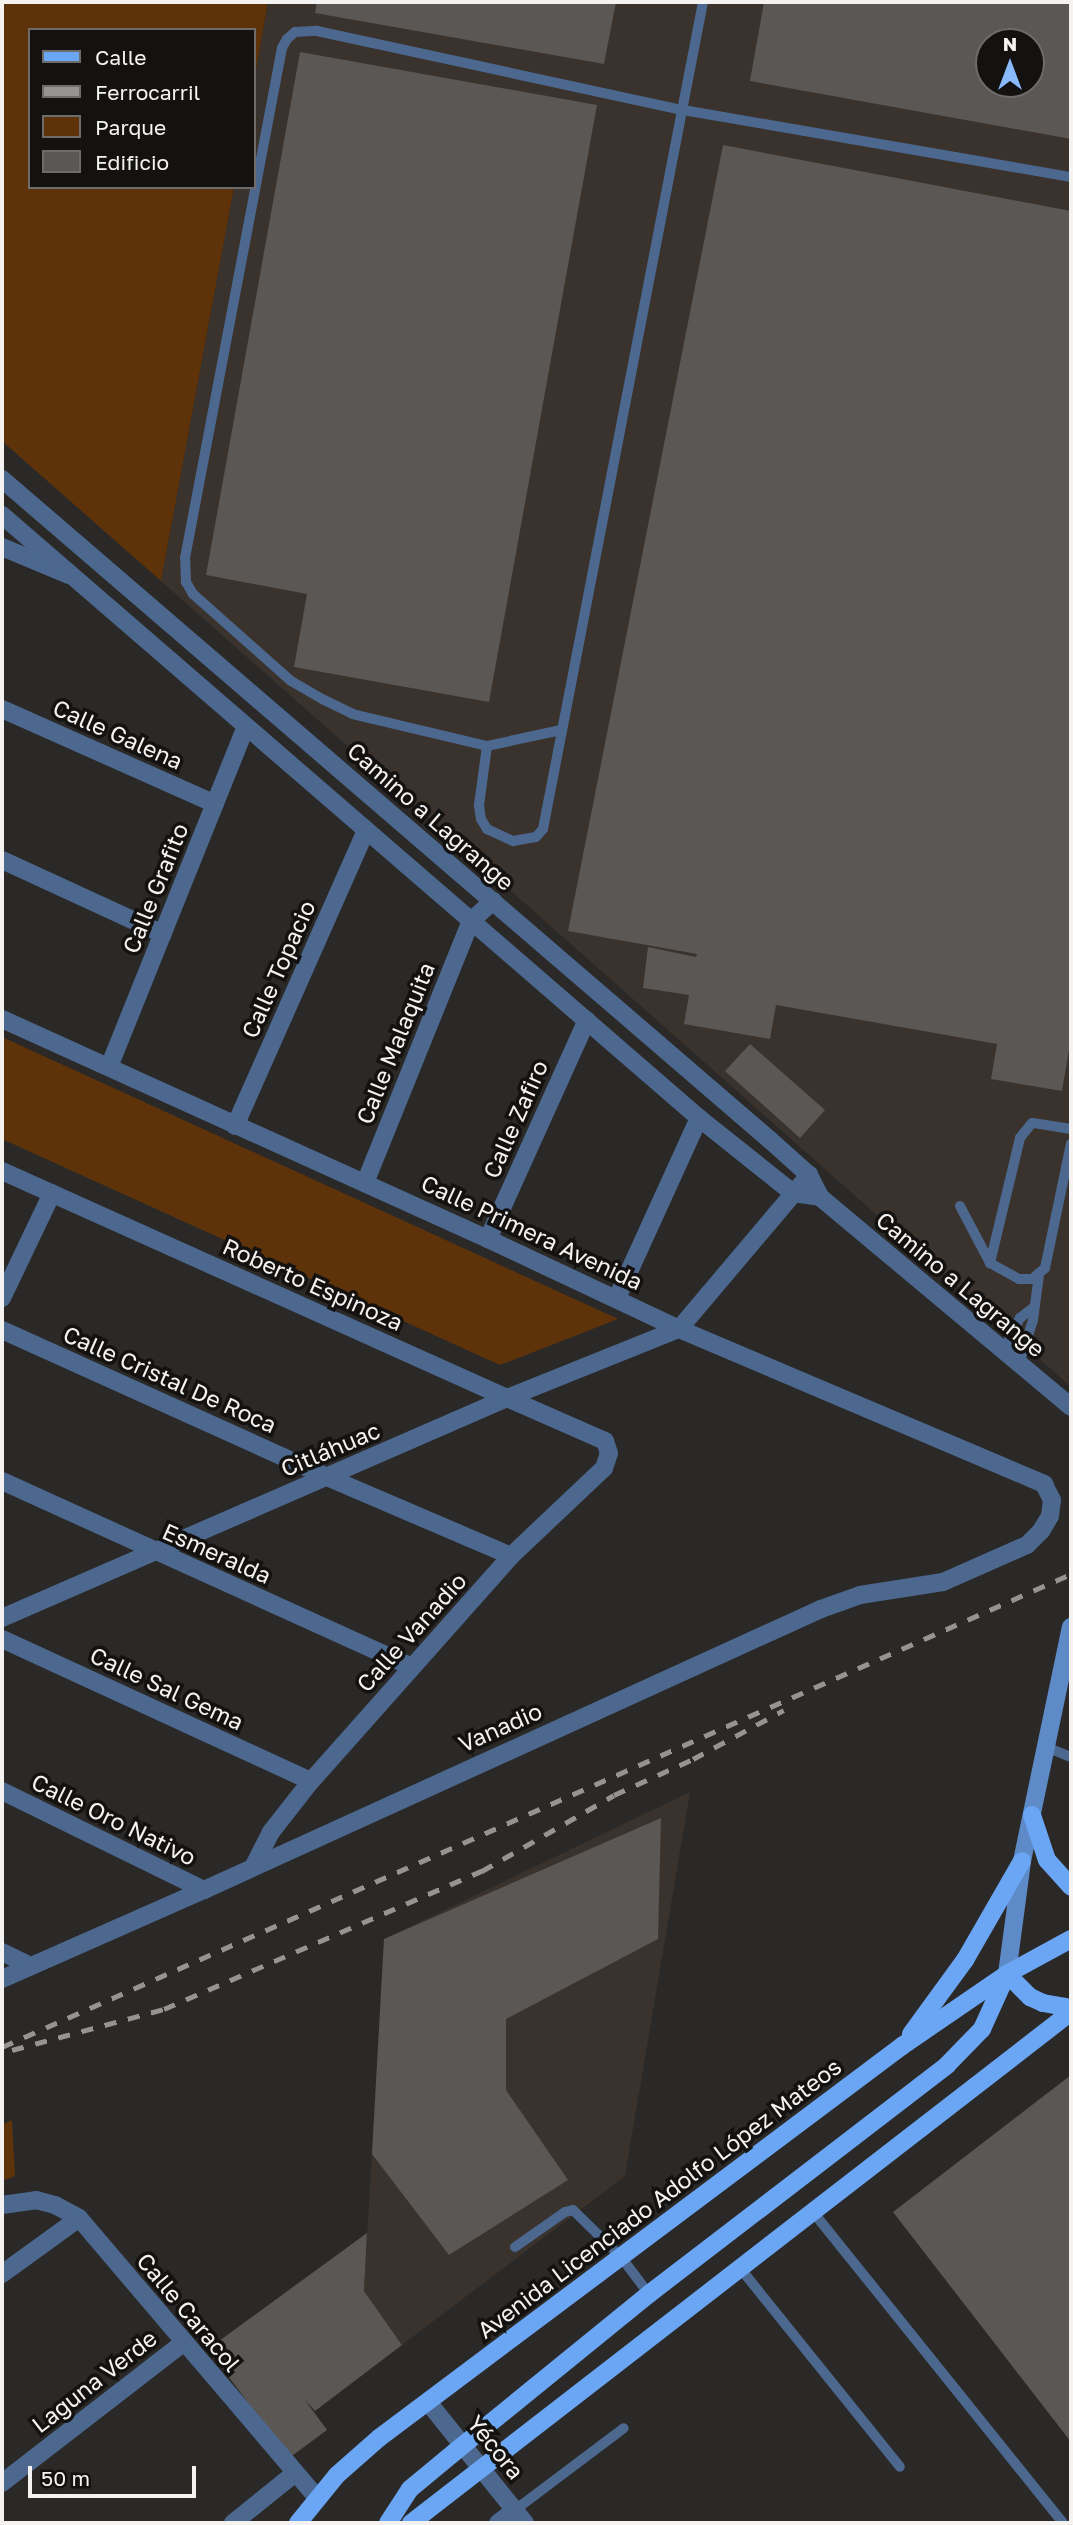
<!DOCTYPE html>
<meta charset="utf-8">
<style>
body{margin:0}
#map{position:relative;width:1073px;height:2525px;overflow:hidden;background:#2b2927;font-family:"Golos Text",sans-serif}
div>[style]{position:absolute}
.built>*{inset:0;background:#3a322c}
.green>*{inset:0;background:#5f330a}
.building>*{inset:0;background:#5a5755}
.service>*{height:10px;margin:-5px;padding:0 5px;transform-origin:5px;border-radius:5px;background:#4c688f}
.minor>*{height:18px;margin:-9px;padding:0 9px;transform-origin:9px;border-radius:9px;background:#4c688f}
.tertiary>*{height:18px;margin:-9px;padding:0 9px;transform-origin:9px;border-radius:9px;background:#4c688f}
.secondary>*{height:18px;margin:-9px;padding:0 9px;transform-origin:9px;border-radius:9px;background:#5e8bc8}
.primary>*{height:18px;margin:-9px;padding:0 9px;transform-origin:9px;border-radius:9px;background:#6ba6f5}
.rail>*{height:5px;margin-top:-2.5px;transform-origin:0;background:repeating-linear-gradient(90deg,#969492 0 12px,transparent 0 24px)}
span{translate:-50% -50%;white-space:nowrap;text-align:center;line-height:1.15;-webkit-text-stroke:7px #131211;paint-order:stroke}
.street-label{font-size:23px;color:#f4f3f1}
.frame{position:absolute;inset:0;border:4px solid #f4f3f1;pointer-events:none}
.legend{position:absolute;left:28px;top:28px;width:228px;height:161px;box-sizing:border-box;background:#131211;border:2px solid #6d6c6b;margin:0;padding:9px 12px;list-style:none;font-size:21px;color:#f4f3f1}
.legend li{display:flex;align-items:center;gap:14px;height:35px}
.legend b{width:35px;border:2px solid #6d6c6b}
.north{position:absolute;left:975px;top:28px;width:70px;height:70px;box-sizing:border-box;background:#131211;border:2px solid #6d6c6b;border-radius:50%;rotate:0deg;font-size:19px;font-weight:700;line-height:28px;text-align:center;color:#f4f3f1}
.north::after{content:'';display:block;margin:auto;width:24px;height:32px;background:#89bafc;clip-path:polygon(50% 0,100% 100%,50% 72%,0 100%)}
.scale{position:absolute;left:28px;top:2466px;width:168px;height:32px;box-sizing:border-box;border:4px solid #f4f3f1;border-top:0;padding-left:9px;font-size:21px;line-height:24px;white-space:nowrap;color:#f4f3f1;-webkit-text-stroke:5px #131211;paint-order:stroke}
</style>
<div id="map">
<div class="built">
<i style="clip-path:polygon(evenodd,268px 2px,1071px 2px,1071px 1387px,161px 581px,234px 187px,254px 187px,254px 81px,268px 2px,989px 42px,1031px 42px,1031px 84px,989px 84px,989px 42px)"></i>
<i style="clip-path:polygon(690px 1792px,625px 2176px,402px 2345px,364px 2291px,384px 1939px)"></i>
</div>
<div class="green">
<i style="clip-path:polygon(2px 2px,268px 2px,254px 81px,254px 30px,30px 30px,30px 187px,234px 187px,161px 581px,2px 441px)"></i>
<i style="clip-path:polygon(2px 1037px,618px 1319px,500px 1365px,2px 1139px)"></i>
<i style="clip-path:polygon(12px 2120px,15px 2176px,2px 2181px,2px 2125px)"></i>
</div>
<div class="building">
<i style="clip-path:polygon(317px 2px,616px 2px,604px 64px,315px 13px)"></i>
<i style="clip-path:polygon(evenodd,764px 2px,1071px 2px,1071px 139px,750px 81px,764px 2px,989px 42px,1031px 42px,1031px 84px,989px 84px,989px 42px)"></i>
<i style="clip-path:polygon(300px 52px,597px 105px,489px 702px,294px 667px,307px 594px,206px 575px)"></i>
<i style="clip-path:polygon(723px 145px,1071px 211px,1071px 1038px,1062px 1091px,991px 1079px,997px 1044px,776px 1005px,770px 1039px,684px 1024px,689px 995px,643px 988px,648px 947px,696px 957px,697px 954px,568px 931px)"></i>
<i style="clip-path:polygon(750px 1044px,825px 1110px,800px 1138px,725px 1071px)"></i>
<i style="clip-path:polygon(661px 1818px,658px 1939px,506px 2019px,506px 2090px,568px 2180px,449px 2255px,372px 2154px,384px 1939px)"></i>
<i style="clip-path:polygon(1071px 2075px,1071px 2442px,893px 2212px)"></i>
<i style="clip-path:polygon(367px 2233px,364px 2291px,402px 2345px,315px 2411px,305px 2400px,327px 2430px,289px 2458px,208px 2349px)"></i>
</div>
<div class="service">
<i style="left:561px;top:730px;width:76px;rotate:167.8deg"></i>
<i style="left:487px;top:746px;width:60px;rotate:97.7deg"></i>
<i style="left:479px;top:805px;width:14px;rotate:82deg"></i>
<i style="left:481px;top:819px;width:12px;rotate:59deg"></i>
<i style="left:487px;top:829px;width:29px;rotate:25deg"></i>
<i style="left:513px;top:841px;width:23px;rotate:-10deg"></i>
<i style="left:536px;top:837px;width:11px;rotate:-49deg"></i>
<i style="left:543px;top:829px;width:842px;rotate:-79.05deg"></i>
<i style="left:487px;top:746px;width:138px;rotate:-166.6deg"></i>
<i style="left:353px;top:714px;width:32px;rotate:-154deg"></i>
<i style="left:324px;top:700px;width:38px;rotate:-150deg"></i>
<i style="left:291px;top:681px;width:131px;rotate:-138.4deg"></i>
<i style="left:193px;top:594px;width:14px;rotate:-120deg"></i>
<i style="left:186px;top:582px;width:24px;rotate:-92deg"></i>
<i style="left:185px;top:558px;width:519px;rotate:-79.23deg"></i>
<i style="left:282px;top:48px;width:10px;rotate:-61deg"></i>
<i style="left:287px;top:39px;width:11px;rotate:-41deg"></i>
<i style="left:295px;top:32px;width:22px;rotate:-3deg"></i>
<i style="left:317px;top:31px;width:374px;rotate:12.2deg"></i>
<i style="left:683px;top:110px;width:394px;rotate:9.8deg"></i>
<i style="left:1071px;top:1129px;width:39px;rotate:-171deg"></i>
<i style="left:1032px;top:1123px;width:19px;rotate:129deg"></i>
<i style="left:1020px;top:1138px;width:129px;rotate:103.5deg"></i>
<i style="left:990px;top:1263px;width:33px;rotate:29deg"></i>
<i style="left:1019px;top:1279px;width:13px"></i>
<i style="left:1032px;top:1279px;width:17px;rotate:-40deg"></i>
<i style="left:1045px;top:1268px;width:127px;rotate:-78.2deg"></i>
<i style="left:960px;top:1206px;width:64px;rotate:62.2deg"></i>
<i style="left:1003px;top:1351px;width:37px;rotate:-63deg"></i>
<i style="left:1020px;top:1318px;width:16px;rotate:-38deg"></i>
<i style="left:1019px;top:1364px;width:46px;rotate:-72.3deg"></i>
<i style="left:1033px;top:1320px;width:45px;rotate:-82.4deg"></i>
<i style="left:1046px;top:1747px;width:27px;rotate:22deg"></i>
<i style="left:813px;top:2212px;width:399px;rotate:51.2deg"></i>
<i style="left:515px;top:2247px;width:61px;rotate:-35deg"></i>
<i style="left:565px;top:2212px;width:8px;rotate:-14deg"></i>
<i style="left:573px;top:2210px;width:67px;rotate:44.4deg"></i>
<i style="left:621px;top:2257px;width:46px;rotate:52.9deg"></i>
<i style="left:740px;top:2268px;width:255px;rotate:51.2deg"></i>
<i style="left:515px;top:2510px;width:136px;rotate:-37deg"></i>
</div>
<div class="minor">
<i style="left:2px;top:547px;width:73px;rotate:22.7deg"></i>
<i style="left:2px;top:709px;width:233px;rotate:24deg"></i>
<i style="left:2px;top:860px;width:177px;rotate:24.7deg"></i>
<i style="left:109px;top:1067px;width:367px;rotate:-68.1deg"></i>
<i style="left:235px;top:1126px;width:323px;rotate:-66.1deg"></i>
<i style="left:365px;top:1183px;width:283px;rotate:-68deg"></i>
<i style="left:471px;top:921px;width:30px;rotate:-42deg"></i>
<i style="left:488px;top:1239px;width:240px;rotate:-65.7deg"></i>
<i style="left:2px;top:1298px;width:116px;rotate:-64.5deg"></i>
<i style="left:617px;top:1298px;width:198px;rotate:-65.5deg"></i>
<i style="left:679px;top:1329px;width:202px;rotate:-49.8deg"></i>
<i style="left:2px;top:1330px;width:357px;rotate:24.3deg"></i>
<i style="left:327px;top:1477px;width:200px;rotate:23.2deg"></i>
<i style="left:2px;top:1481px;width:450px;rotate:24.4deg"></i>
<i style="left:2px;top:1618px;width:551px;rotate:-23.54deg"></i>
<i style="left:507px;top:1398px;width:107px;rotate:23.7deg"></i>
<i style="left:605px;top:1441px;width:13px;rotate:72deg"></i>
<i style="left:609px;top:1453px;width:16px;rotate:108deg"></i>
<i style="left:604px;top:1468px;width:128px;rotate:136.6deg"></i>
<i style="left:511px;top:1556px;width:301px;rotate:131.6deg"></i>
<i style="left:311px;top:1781px;width:65px;rotate:128.1deg"></i>
<i style="left:271px;top:1832px;width:37px;rotate:117deg"></i>
<i style="left:2px;top:1639px;width:340px;rotate:24.7deg"></i>
<i style="left:2px;top:1791px;width:225px;rotate:26.1deg"></i>
<i style="left:2px;top:1952px;width:32px;rotate:26deg"></i>
<i style="left:2px;top:1979px;width:221px;rotate:-23.8deg"></i>
<i style="left:204px;top:1890px;width:678px;rotate:-24.49deg"></i>
<i style="left:821px;top:1609px;width:41px;rotate:-19.7deg"></i>
<i style="left:860px;top:1595px;width:84px;rotate:-8.9deg"></i>
<i style="left:943px;top:1582px;width:92px;rotate:-23.8deg"></i>
<i style="left:1027px;top:1545px;width:20px;rotate:-45deg"></i>
<i style="left:1041px;top:1531px;width:17px;rotate:-59deg"></i>
<i style="left:1050px;top:1516px;width:16px;rotate:-83deg"></i>
<i style="left:1052px;top:1500px;width:18px;rotate:-117deg"></i>
<i style="left:2px;top:2205px;width:34px;rotate:-8deg"></i>
<i style="left:36px;top:2200px;width:20px;rotate:15deg"></i>
<i style="left:55px;top:2205px;width:27px;rotate:28deg"></i>
<i style="left:79px;top:2218px;width:367px;rotate:49.6deg"></i>
<i style="left:2px;top:2274px;width:95px;rotate:-36deg"></i>
<i style="left:428px;top:2402px;width:155px;rotate:51.3deg"></i>
<i style="left:2px;top:2483px;width:229px;rotate:-37.7deg"></i>
<i style="left:233px;top:2523px;width:78px;rotate:-38.8deg"></i>
<i style="left:498px;top:2523px;width:21px;rotate:-37deg"></i>
</div>
<div class="tertiary">
<i style="left:2px;top:479px;width:1013px;rotate:40.72deg"></i>
<i style="left:770px;top:1140px;width:52px;rotate:41.9deg"></i>
<i style="left:809px;top:1175px;width:25px;rotate:63deg"></i>
<i style="left:820px;top:1197px;width:327px;rotate:39.9deg"></i>
<i style="left:2px;top:515px;width:922px;rotate:40.86deg"></i>
<i style="left:699px;top:1118px;width:120px;rotate:38.6deg"></i>
<i style="left:793px;top:1193px;width:27px;rotate:8deg"></i>
<i style="left:2px;top:1019px;width:533px;rotate:24.36deg"></i>
<i style="left:488px;top:1239px;width:211px;rotate:25.2deg"></i>
<i style="left:679px;top:1329px;width:397px;rotate:23deg"></i>
<i style="left:2px;top:1171px;width:554px;rotate:24.2deg"></i>
<i style="left:507px;top:1398px;width:185px;rotate:-21.9deg"></i>
</div>
<div class="secondary">
<i style="left:1007px;top:1974px;width:114px;rotate:-82.4deg"></i>
<i style="left:1022px;top:1861px;width:239px;rotate:-78.2deg"></i>
</div>
<div class="primary">
<i style="left:1032px;top:1815px;width:47px;rotate:71.6deg"></i>
<i style="left:1047px;top:1860px;width:36px;rotate:48deg"></i>
<i style="left:1007px;top:1974px;width:33px;rotate:45deg"></i>
<i style="left:1030px;top:1997px;width:14px;rotate:25deg"></i>
<i style="left:1043px;top:2003px;width:28px;rotate:10deg"></i>
<i style="left:911px;top:2034px;width:92px;rotate:-53.9deg"></i>
<i style="left:965px;top:1960px;width:114px;rotate:-60.1deg"></i>
<i style="left:298px;top:2523px;width:62px;rotate:-50.9deg"></i>
<i style="left:337px;top:2475px;width:56px;rotate:-41.4deg"></i>
<i style="left:379px;top:2438px;width:654px;rotate:-36.85deg"></i>
<i style="left:902px;top:2046px;width:127px;rotate:-34.4deg"></i>
<i style="left:1007px;top:1974px;width:73px;rotate:-28.7deg"></i>
<i style="left:388px;top:2523px;width:40px;rotate:-57.1deg"></i>
<i style="left:410px;top:2489px;width:67px;rotate:-39.6deg"></i>
<i style="left:462px;top:2446px;width:241px;rotate:-39.1deg"></i>
<i style="left:649px;top:2294px;width:376px;rotate:-37.5deg"></i>
<i style="left:947px;top:2065px;width:50px;rotate:-45.8deg"></i>
<i style="left:982px;top:2029px;width:60px;rotate:-65.6deg"></i>
<i style="left:411px;top:2523px;width:835px;rotate:-37.75deg"></i>
</div>
<div class="rail">
<i style="left:2px;top:2047px;width:1169px;rotate:-23.87deg"></i>
<i style="left:12px;top:2050px;width:157px;rotate:-15.1deg"></i>
<i style="left:164px;top:2009px;width:347px;rotate:-23.5deg"></i>
<i style="left:482px;top:1871px;width:152px;rotate:-29.9deg"></i>
<i style="left:614px;top:1795px;width:87px;rotate:-24.5deg"></i>
<i style="left:693px;top:1759px;width:103px;rotate:-28.3deg"></i>
</div>
<div class="street-label">
<span style="left:118px;top:734px;rotate:24deg">Calle Galena</span>
<span style="left:431px;top:816px;rotate:41deg">Camino a Lagrange</span>
<span style="left:155px;top:888px;rotate:-68deg">Calle Grafito</span>
<span style="left:278px;top:969px;rotate:-66deg">Calle Topacio</span>
<span style="left:395px;top:1043px;rotate:-68deg">Calle Malaquita</span>
<span style="left:515px;top:1119px;rotate:-66deg">Calle Zafiro</span>
<span style="left:532px;top:1232px;rotate:25deg">Calle Primera Avenida</span>
<span style="left:313px;top:1284px;rotate:24deg">Roberto Espinoza</span>
<span style="left:961px;top:1284px;rotate:40deg">Camino a Lagrange</span>
<span style="left:170px;top:1379px;rotate:24deg">Calle Cristal De Roca</span>
<span style="left:330px;top:1449px;rotate:-23deg">Citláhuac</span>
<span style="left:217px;top:1553px;rotate:24deg">Esmeralda</span>
<span style="left:411px;top:1632px;rotate:-48deg">Calle Vanadio</span>
<span style="left:167px;top:1688px;rotate:25deg">Calle Sal Gema</span>
<span style="left:500px;top:1727px;rotate:-24deg">Vanadio</span>
<span style="left:114px;top:1819px;rotate:26deg">Calle Oro Nativo</span>
<span style="left:659px;top:2198px;rotate:-37deg">Avenida Licenciado Adolfo López Mateos</span>
<span style="left:189px;top:2312px;rotate:50deg">Calle Caracol</span>
<span style="left:94px;top:2381px;rotate:-38deg">Laguna Verde</span>
<span style="left:496px;top:2447px;rotate:51deg">Yécora</span>
</div>
<div class="frame"></div>
<ul class="legend">
<li><b style="height:9px;background:#6ba6f5"></b>Calle</li>
<li><b style="height:9px;background:#969492"></b>Ferrocarril</li>
<li><b style="height:19px;background:#5f330a"></b>Parque</li>
<li><b style="height:19px;background:#5a5755"></b>Edificio</li>
</ul>
<div class="north">N</div>
<div class="scale">50 m</div>
</div>
